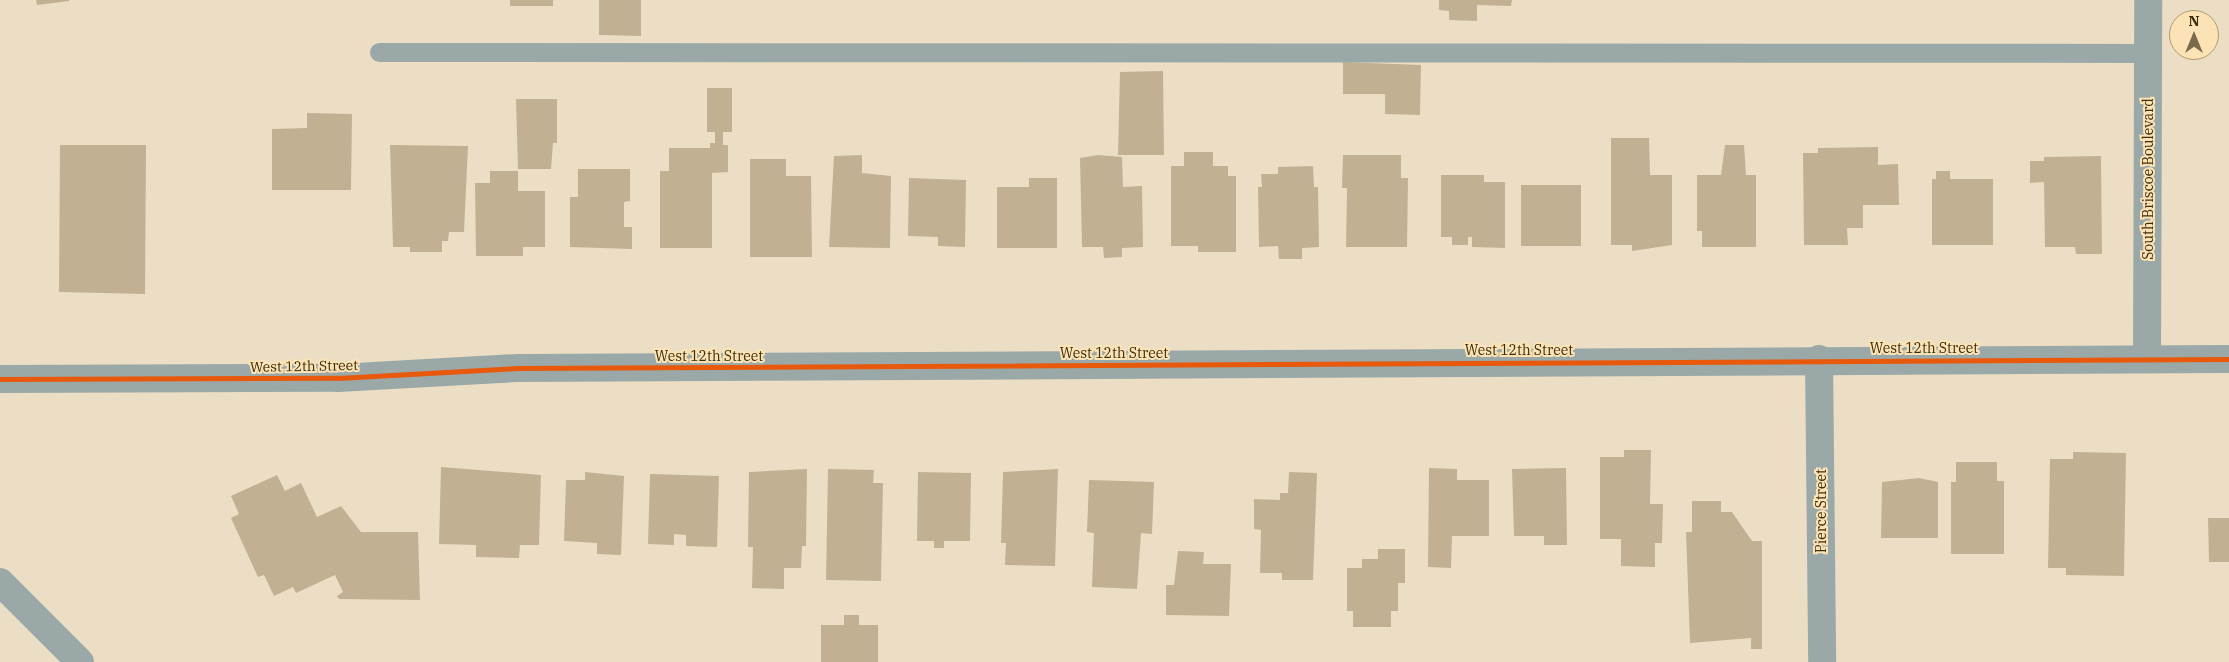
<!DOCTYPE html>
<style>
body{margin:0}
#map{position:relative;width:2229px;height:662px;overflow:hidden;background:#ecdec5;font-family:"IBM Plex Serif",serif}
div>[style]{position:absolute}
.building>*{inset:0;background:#c1b192}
.service>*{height:19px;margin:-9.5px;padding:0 9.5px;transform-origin:9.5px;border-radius:9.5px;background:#9aa9a7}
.minor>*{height:28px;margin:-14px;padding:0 14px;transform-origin:14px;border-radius:14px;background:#9aa9a7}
.tertiary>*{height:28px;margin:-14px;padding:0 14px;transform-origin:14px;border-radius:14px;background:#9aa9a7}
.cycleway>*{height:5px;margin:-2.5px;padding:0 2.5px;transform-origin:2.5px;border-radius:2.5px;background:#e8590c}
span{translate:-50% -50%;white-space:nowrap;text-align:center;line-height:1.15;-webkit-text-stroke:4px #fbe3b6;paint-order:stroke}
.street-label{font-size:14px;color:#3d2d0c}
.north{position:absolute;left:2169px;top:10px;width:50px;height:50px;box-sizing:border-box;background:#fbe3b6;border:1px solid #af9a72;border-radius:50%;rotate:0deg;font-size:14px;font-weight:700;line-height:20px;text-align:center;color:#3d2d0c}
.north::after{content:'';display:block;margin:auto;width:18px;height:22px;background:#7a6b4d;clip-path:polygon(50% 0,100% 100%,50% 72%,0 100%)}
</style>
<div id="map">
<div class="building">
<i style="clip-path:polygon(36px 0,69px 0,69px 1px,37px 5px)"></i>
<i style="clip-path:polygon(510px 0,553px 0,553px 6px,510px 6px)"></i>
<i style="clip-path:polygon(599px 0,641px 0,641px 36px,599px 35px)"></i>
<i style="clip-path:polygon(1439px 0,1512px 0,1511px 6px,1477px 5px,1477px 21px,1449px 20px,1449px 11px,1439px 10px)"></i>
<i style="clip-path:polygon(1343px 62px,1421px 65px,1420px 115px,1385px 114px,1385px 94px,1343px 94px)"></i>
<i style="clip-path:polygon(1163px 71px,1164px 155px,1118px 155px,1120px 72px)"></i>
<i style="clip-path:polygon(707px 88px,732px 88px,732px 132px,723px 132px,723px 145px,728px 145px,728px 172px,712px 173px,712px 248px,660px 248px,660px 171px,669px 171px,669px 148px,710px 148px,710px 143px,715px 143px,715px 132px,707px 132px)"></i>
<i style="clip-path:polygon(516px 99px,557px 99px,557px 143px,553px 143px,551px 169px,518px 169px)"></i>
<i style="clip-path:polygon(307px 113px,352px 114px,351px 190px,272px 190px,272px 129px,307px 128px)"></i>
<i style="clip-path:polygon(1611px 138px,1649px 138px,1650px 175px,1672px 175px,1672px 245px,1632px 251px,1632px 245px,1611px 245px)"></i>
<i style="clip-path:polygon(60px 145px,146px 145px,145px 294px,59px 292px)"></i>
<i style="clip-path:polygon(390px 145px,468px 146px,464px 232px,449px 232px,448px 241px,442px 241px,442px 252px,410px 252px,410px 247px,393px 247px)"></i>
<i style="clip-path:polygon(1725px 145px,1744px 145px,1746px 175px,1756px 175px,1756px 247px,1702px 247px,1702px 231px,1697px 231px,1697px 175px,1721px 175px)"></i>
<i style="clip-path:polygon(1878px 147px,1878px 165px,1898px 164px,1899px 205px,1863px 205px,1863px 228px,1847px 228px,1848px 245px,1804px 245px,1803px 153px,1818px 153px,1818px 148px)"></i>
<i style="clip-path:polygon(1184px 152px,1213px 152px,1213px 166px,1228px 166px,1228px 176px,1236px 176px,1236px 252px,1198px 252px,1198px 246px,1171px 246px,1171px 166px,1184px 166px)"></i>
<i style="clip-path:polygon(862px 155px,862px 173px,891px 176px,890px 248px,829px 247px,834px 156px)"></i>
<i style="clip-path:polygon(1098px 155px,1122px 157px,1123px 187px,1142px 186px,1143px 247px,1122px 248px,1122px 257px,1104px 258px,1103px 247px,1082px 247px,1080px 158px)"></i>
<i style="clip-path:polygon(1343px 155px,1401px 155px,1401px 178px,1408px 178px,1407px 247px,1346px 247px,1347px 188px,1342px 188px)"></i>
<i style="clip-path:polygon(2101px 156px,2102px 254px,2076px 254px,2075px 247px,2045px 247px,2044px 182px,2030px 183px,2030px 161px,2044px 161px,2044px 157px)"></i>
<i style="clip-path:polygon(750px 159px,786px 159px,786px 176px,811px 176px,812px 257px,750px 257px)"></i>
<i style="clip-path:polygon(1313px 166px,1314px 187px,1318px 187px,1319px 247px,1302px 248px,1302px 259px,1279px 259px,1278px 246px,1259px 247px,1258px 187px,1262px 187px,1261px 174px,1278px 174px,1278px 167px)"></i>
<i style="clip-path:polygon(578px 169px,630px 169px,630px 201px,624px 202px,624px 227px,632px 227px,632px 249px,570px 247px,570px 197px,578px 197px)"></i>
<i style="clip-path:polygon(490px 171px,518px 171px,518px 191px,545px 191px,545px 247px,523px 247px,523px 256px,476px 256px,475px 183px,490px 183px)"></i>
<i style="clip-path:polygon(1936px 171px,1950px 171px,1950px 179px,1993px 179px,1993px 245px,1932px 245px,1932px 179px,1936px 179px)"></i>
<i style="clip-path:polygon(1441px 175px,1484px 175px,1484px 182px,1505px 182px,1505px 248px,1472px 247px,1472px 237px,1468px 237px,1468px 245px,1452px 245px,1452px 237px,1441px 237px)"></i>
<i style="clip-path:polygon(909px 178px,966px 180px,965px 247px,938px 246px,938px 237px,908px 236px)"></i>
<i style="clip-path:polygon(1029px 178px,1057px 178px,1057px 248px,997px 248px,997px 187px,1029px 187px)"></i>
<i style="clip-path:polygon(1521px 185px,1581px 185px,1581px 246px,1521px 246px)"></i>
<i style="clip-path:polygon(1624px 450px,1651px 450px,1650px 504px,1663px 504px,1662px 543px,1655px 543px,1655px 567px,1621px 566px,1621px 539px,1600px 539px,1600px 457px,1624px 457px)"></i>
<i style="clip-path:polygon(2073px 452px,2126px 453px,2124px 576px,2066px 575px,2066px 568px,2048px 568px,2050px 459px,2073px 459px)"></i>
<i style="clip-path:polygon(1956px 462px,1997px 462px,1997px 481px,2004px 481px,2004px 554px,1951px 554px,1951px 482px,1956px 482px)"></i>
<i style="clip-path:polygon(441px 467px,541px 475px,539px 545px,520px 545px,519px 558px,476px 557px,476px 545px,439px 544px)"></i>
<i style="clip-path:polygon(1429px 468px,1457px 469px,1457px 480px,1489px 480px,1489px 536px,1452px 536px,1451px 568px,1428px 567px)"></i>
<i style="clip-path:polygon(1566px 468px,1567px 545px,1544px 545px,1544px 536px,1514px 536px,1512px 469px)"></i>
<i style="clip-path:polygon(807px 469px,806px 546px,802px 546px,801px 568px,784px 568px,784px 589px,752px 588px,753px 547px,748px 547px,749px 472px)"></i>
<i style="clip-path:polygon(828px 469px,874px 470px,873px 483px,883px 483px,881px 581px,826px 580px)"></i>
<i style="clip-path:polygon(1058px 469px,1055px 566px,1005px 565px,1006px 543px,1001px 543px,1003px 472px)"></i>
<i style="clip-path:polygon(585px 472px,624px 476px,621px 555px,597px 554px,597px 543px,564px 541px,566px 480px,585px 480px)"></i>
<i style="clip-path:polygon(918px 472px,971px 473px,970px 541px,944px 541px,944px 548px,934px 548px,934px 541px,917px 541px)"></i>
<i style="clip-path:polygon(1289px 472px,1317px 473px,1313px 580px,1282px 580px,1282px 573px,1260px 573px,1261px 530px,1254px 529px,1254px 499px,1280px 500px,1280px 493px,1288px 493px)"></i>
<i style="clip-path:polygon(650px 474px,719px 476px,717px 547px,686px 546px,686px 535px,674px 534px,674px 545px,648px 544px)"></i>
<i style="clip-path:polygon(277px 475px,285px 491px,301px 483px,317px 517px,341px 506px,361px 532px,418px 532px,420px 600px,339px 599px,337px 596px,343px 592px,335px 575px,296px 593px,293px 587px,274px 596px,264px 575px,258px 577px,231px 518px,239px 514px,231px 496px)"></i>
<i style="clip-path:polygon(1919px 478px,1938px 482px,1938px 538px,1881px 538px,1882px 482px)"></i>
<i style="clip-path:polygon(1089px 480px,1154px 482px,1152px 534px,1141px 533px,1137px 589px,1092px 587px,1094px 533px,1087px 532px)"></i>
<i style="clip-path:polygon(1692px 501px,1721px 501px,1721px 512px,1732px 512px,1752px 541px,1762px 541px,1762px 649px,1751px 649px,1751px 638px,1690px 643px,1686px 532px,1692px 532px)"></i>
<i style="clip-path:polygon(2208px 518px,2229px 518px,2229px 562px,2209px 562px)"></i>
<i style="clip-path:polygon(1378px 549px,1405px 549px,1405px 583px,1398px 583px,1398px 611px,1391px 611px,1391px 627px,1353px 627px,1353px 611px,1347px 611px,1347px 568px,1362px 568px,1362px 559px,1378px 559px)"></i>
<i style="clip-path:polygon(1178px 551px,1204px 552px,1203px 564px,1231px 564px,1229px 616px,1166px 615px,1166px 585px,1174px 585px)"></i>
<i style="clip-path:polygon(844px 615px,859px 615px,859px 625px,878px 625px,878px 662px,821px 662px,821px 625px,844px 625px)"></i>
</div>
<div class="service">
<i style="left:379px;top:52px;width:1769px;rotate:0.03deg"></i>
</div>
<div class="minor">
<i style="left:1819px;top:359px;width:303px;rotate:89.4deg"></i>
<i style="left:2147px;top:359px;width:359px;rotate:-89.8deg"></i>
</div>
<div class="tertiary">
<i style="left:0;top:379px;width:338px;rotate:-0.2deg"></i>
<i style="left:338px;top:378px;width:181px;rotate:-3.2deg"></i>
<i style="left:519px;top:368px;width:1710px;rotate:-0.3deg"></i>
<i style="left:0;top:582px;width:113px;rotate:45deg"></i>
</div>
<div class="cycleway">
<i style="left:0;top:379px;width:338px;rotate:-0.2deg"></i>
<i style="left:338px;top:378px;width:181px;rotate:-3.2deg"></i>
<i style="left:519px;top:368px;width:1710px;rotate:-0.3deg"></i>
</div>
<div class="street-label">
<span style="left:2148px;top:179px;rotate:-90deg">South Briscoe Boulevard</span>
<span style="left:1924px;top:348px">West 12th Street</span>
<span style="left:1519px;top:350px">West 12th Street</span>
<span style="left:1114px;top:353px">West 12th Street</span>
<span style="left:709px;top:356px">West 12th Street</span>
<span style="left:304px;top:366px;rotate:-1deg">West 12th Street</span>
<span style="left:1821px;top:511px;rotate:-90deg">Pierce Street</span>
</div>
<div class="north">N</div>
</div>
